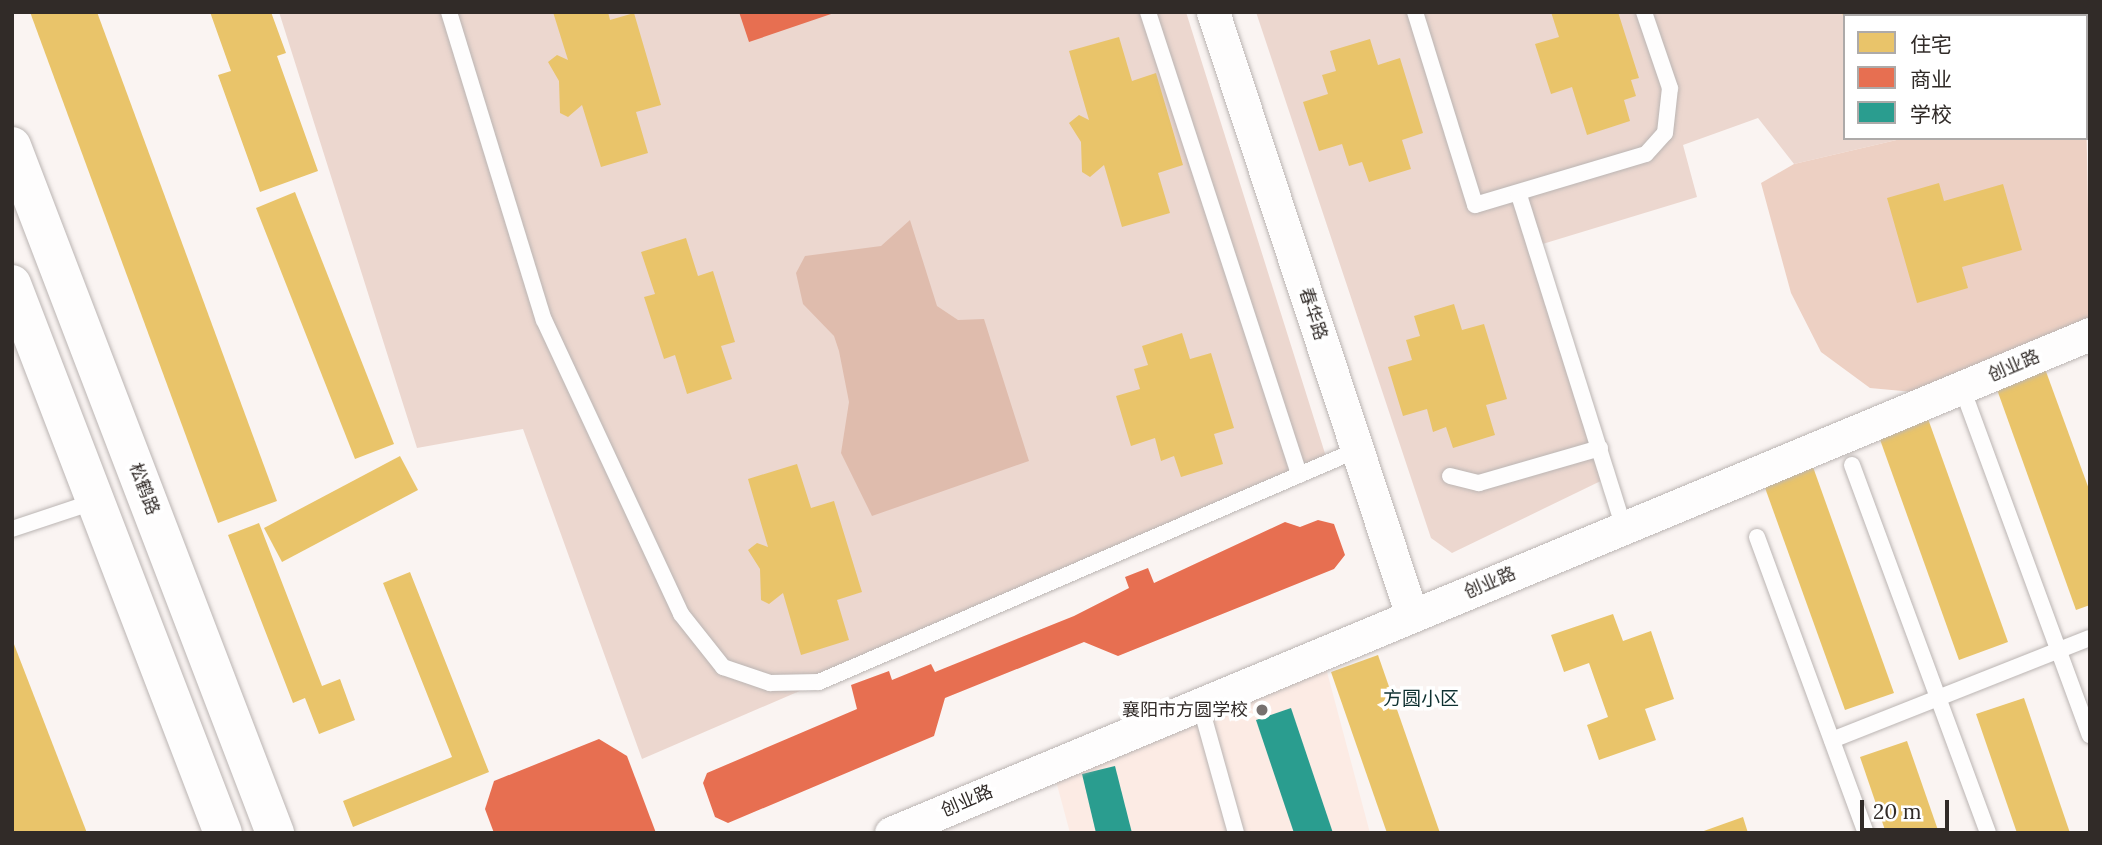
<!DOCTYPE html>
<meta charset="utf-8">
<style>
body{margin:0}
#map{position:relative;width:2102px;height:845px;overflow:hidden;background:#faf4f2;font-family:Lora,"Noto Sans SC",serif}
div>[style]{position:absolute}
.built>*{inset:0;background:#fcebe4}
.green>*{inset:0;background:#ecd7cf}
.forest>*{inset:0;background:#edd0c3}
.water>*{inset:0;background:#dfbcad}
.homes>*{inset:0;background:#e9c46a}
.shops>*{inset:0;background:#e76f51}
.schools>*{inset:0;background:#2a9d8f}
.roads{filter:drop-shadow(0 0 2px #bbb5b3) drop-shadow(0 0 2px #bbb5b3)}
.lane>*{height:16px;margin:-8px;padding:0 8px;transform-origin:8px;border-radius:8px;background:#fefdfd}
.street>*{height:33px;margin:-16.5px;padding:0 16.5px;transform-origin:16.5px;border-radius:16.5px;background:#fefdfd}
.secondary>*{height:38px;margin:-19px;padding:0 19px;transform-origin:19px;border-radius:19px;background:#fefdfd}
.dots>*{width:19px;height:19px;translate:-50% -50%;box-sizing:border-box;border:4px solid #fff;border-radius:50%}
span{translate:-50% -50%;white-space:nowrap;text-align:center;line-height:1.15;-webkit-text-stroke:7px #fff;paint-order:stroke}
.street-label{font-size:18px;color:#312b28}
.poi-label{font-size:18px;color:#312b28}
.right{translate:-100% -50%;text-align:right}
.neighbourhood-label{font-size:19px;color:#0e3131}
.frame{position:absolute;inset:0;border:14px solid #312b28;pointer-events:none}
.legend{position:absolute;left:1843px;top:14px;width:245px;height:126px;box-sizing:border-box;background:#fff;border:2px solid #adaaa9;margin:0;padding:9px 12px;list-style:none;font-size:21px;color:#312b28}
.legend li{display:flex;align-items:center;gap:14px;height:35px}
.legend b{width:35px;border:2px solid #adaaa9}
.scale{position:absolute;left:1860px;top:800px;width:89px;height:32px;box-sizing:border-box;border:4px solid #312b28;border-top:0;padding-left:9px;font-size:21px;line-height:24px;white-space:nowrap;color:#312b28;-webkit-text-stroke:5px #fff;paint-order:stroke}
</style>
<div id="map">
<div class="built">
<i style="clip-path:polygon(1322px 653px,1370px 833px,1070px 833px,1052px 766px)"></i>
</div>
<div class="green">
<i style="clip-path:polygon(279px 12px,1186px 12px,1328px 463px,642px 759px,523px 429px,417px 448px)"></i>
<i style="clip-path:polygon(1256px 12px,2054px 12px,2056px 16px,1845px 16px,1845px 138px,1905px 138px,1794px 164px,1758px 118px,1683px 145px,1697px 197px,1536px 246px,1609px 477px,1452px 553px,1431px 538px)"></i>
</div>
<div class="forest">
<i style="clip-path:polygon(2086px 99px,2090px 320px,1924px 393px,1870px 388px,1821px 352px,1791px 293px,1761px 183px,1794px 164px,1905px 138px,2086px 138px)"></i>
</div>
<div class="water">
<i style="clip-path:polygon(910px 220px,937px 306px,958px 320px,984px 319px,1029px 461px,872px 516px,841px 453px,849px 402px,839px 351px,834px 336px,803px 304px,796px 273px,805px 256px,881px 246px)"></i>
</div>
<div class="homes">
<i style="clip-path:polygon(30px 12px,97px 12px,277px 501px,218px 523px)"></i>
<i style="clip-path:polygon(210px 12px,271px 12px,286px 53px,277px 56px,318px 171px,260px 192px,218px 75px,231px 71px)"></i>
<i style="clip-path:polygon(553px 12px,608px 12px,610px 20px,634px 13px,661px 105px,636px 112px,648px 153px,601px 167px,582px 105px,568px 117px,560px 113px,559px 81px,548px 62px,557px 55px,568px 60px)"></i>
<i style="clip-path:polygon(1551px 12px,1618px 12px,1639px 78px,1631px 80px,1636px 96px,1624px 100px,1630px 121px,1587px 135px,1572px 87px,1551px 94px,1535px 44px,1559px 37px)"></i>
<i style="clip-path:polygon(1842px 12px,1915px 12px,1916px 16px,1843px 16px)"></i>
<i style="clip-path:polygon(2067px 12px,2090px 12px,2090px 74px,2086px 16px)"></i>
<i style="clip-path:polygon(1119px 37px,1132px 81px,1156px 73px,1183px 165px,1158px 173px,1170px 213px,1122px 227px,1104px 165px,1090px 177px,1082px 172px,1081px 142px,1069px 123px,1079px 115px,1089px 120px,1069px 51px)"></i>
<i style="clip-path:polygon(1370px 39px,1378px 65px,1400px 58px,1423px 133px,1402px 140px,1411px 169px,1369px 182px,1362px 162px,1349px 166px,1342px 144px,1319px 151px,1303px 102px,1328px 94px,1322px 75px,1336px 71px,1330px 51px)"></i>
<i style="clip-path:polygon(1939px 183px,1944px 201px,2003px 184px,2022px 250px,1962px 267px,1968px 288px,1917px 303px,1887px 198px)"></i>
<i style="clip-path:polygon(295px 192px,394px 444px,355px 459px,256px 208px)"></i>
<i style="clip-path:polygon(686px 238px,698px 276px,713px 271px,735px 342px,721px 346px,732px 379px,687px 394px,675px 355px,664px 359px,644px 297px,655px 294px,641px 252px)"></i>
<i style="clip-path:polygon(1454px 304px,1462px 330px,1484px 324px,1507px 399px,1486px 405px,1495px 435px,1453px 448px,1446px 427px,1433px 432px,1427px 409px,1403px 416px,1388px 367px,1412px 360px,1406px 340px,1420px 336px,1414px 316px)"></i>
<i style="clip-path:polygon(1182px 333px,1190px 359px,1211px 353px,1234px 428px,1214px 434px,1223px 464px,1181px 477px,1174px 456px,1161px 461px,1155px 438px,1131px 446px,1116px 396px,1140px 389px,1134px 369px,1148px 365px,1142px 346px)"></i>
<i style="clip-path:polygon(2044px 366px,2090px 492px,2090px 605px,2076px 610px,1995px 384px)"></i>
<i style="clip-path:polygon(1927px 416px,2008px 642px,1959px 660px,1878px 434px)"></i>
<i style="clip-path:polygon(400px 456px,418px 490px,282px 562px,264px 528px)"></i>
<i style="clip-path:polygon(797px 464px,811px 508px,834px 501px,862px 592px,837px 600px,849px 640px,801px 655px,783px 593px,769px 604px,761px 600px,760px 569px,748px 550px,757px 543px,768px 547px,748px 479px)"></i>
<i style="clip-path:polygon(1813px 467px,1894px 693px,1845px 710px,1764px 485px)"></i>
<i style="clip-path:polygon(259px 523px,322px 686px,340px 679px,355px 720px,319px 734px,305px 698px,293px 703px,228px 535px)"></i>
<i style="clip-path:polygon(410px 572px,489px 772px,353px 827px,343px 801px,452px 757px,383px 583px)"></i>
<i style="clip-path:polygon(1613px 614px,1623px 641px,1651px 631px,1674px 699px,1645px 709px,1656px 740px,1599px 760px,1587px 725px,1608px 717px,1589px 663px,1564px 672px,1551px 635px)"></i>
<i style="clip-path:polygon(12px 639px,87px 833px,12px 833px)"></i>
<i style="clip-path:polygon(1378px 655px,1440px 833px,1387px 833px,1331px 672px)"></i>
<i style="clip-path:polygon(2024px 698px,2070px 833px,2017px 833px,1976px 714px)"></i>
<i style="clip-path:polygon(1907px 741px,1939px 833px,1886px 833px,1860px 757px)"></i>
<i style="clip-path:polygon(1743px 817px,1748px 833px,1701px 833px,1701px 832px)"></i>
</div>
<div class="shops">
<i style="clip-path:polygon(739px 12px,834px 12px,834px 13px,749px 42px)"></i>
<i style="clip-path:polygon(1318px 520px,1334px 524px,1345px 555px,1334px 569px,1118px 656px,1084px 642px,945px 698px,934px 736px,728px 823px,715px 817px,703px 783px,707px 773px,857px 709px,851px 685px,889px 671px,892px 680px,931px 664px,935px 672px,1074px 616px,1129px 588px,1125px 577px,1148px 568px,1154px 583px,1285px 522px,1300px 527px)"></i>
<i style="clip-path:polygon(599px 739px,627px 756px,656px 833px,494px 833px,485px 809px,494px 781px)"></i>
</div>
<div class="schools">
<i style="clip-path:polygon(1291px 708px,1333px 833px,1294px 833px,1256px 720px)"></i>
<i style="clip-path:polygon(1115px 766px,1132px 833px,1096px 833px,1082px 774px)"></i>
</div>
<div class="roads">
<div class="lane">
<i style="left:449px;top:12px;width:322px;rotate:72.9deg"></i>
<i style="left:544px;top:320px;width:324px;rotate:65deg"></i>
<i style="left:681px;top:614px;width:68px;rotate:51.6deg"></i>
<i style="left:723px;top:667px;width:50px;rotate:18.8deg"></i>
<i style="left:770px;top:683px;width:49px;rotate:-1.2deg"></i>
<i style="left:819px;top:682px;width:586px;rotate:-23.33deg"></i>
<i style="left:1148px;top:12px;width:487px;rotate:71.9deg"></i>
<i style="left:1415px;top:12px;width:202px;rotate:72.7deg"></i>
<i style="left:1475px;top:205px;width:178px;rotate:-16.6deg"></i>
<i style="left:1646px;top:154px;width:28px;rotate:-48deg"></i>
<i style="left:1665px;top:133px;width:45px;rotate:-83.7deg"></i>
<i style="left:1670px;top:88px;width:80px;rotate:-108.9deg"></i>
<i style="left:1519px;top:195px;width:349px;rotate:72.5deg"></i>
<i style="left:1962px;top:388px;width:370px;rotate:69.8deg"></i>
<i style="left:1852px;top:465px;width:392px;rotate:69.7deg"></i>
<i style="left:1450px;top:476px;width:30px;rotate:14deg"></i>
<i style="left:1479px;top:483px;width:126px;rotate:-16.1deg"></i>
<i style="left:12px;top:529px;width:89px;rotate:-18.4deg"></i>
<i style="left:1757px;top:537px;width:315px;rotate:69.8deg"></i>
<i style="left:1200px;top:704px;width:134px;rotate:74.4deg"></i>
<i style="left:1832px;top:740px;width:277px;rotate:-21.6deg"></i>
</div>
<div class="street">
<i style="left:1213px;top:12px;width:636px;rotate:71.76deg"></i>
<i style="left:891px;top:833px;width:1299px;rotate:-22.6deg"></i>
</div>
<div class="secondary">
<i style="left:12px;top:146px;width:736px;rotate:69.05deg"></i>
<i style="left:12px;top:284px;width:588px;rotate:68.98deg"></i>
</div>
</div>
<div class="dots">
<i style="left:1262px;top:710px;background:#77716f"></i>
</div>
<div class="street-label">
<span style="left:1313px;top:314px;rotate:72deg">春华路</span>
<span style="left:2014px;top:366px;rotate:-23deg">创业路</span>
<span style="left:144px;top:489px;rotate:69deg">松鹤路</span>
<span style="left:1490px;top:583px;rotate:-23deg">创业路</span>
<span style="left:967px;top:801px;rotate:-23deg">创业路</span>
</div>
<div class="poi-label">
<span class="right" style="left:1248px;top:710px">襄阳市方圆学校</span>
</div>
<div class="neighbourhood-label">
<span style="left:1421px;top:699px">方圆小区</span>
</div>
<div class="frame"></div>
<ul class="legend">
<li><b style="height:19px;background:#e9c46a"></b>住宅</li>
<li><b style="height:19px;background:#e76f51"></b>商业</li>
<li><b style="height:19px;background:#2a9d8f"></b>学校</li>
</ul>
<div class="scale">20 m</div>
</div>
